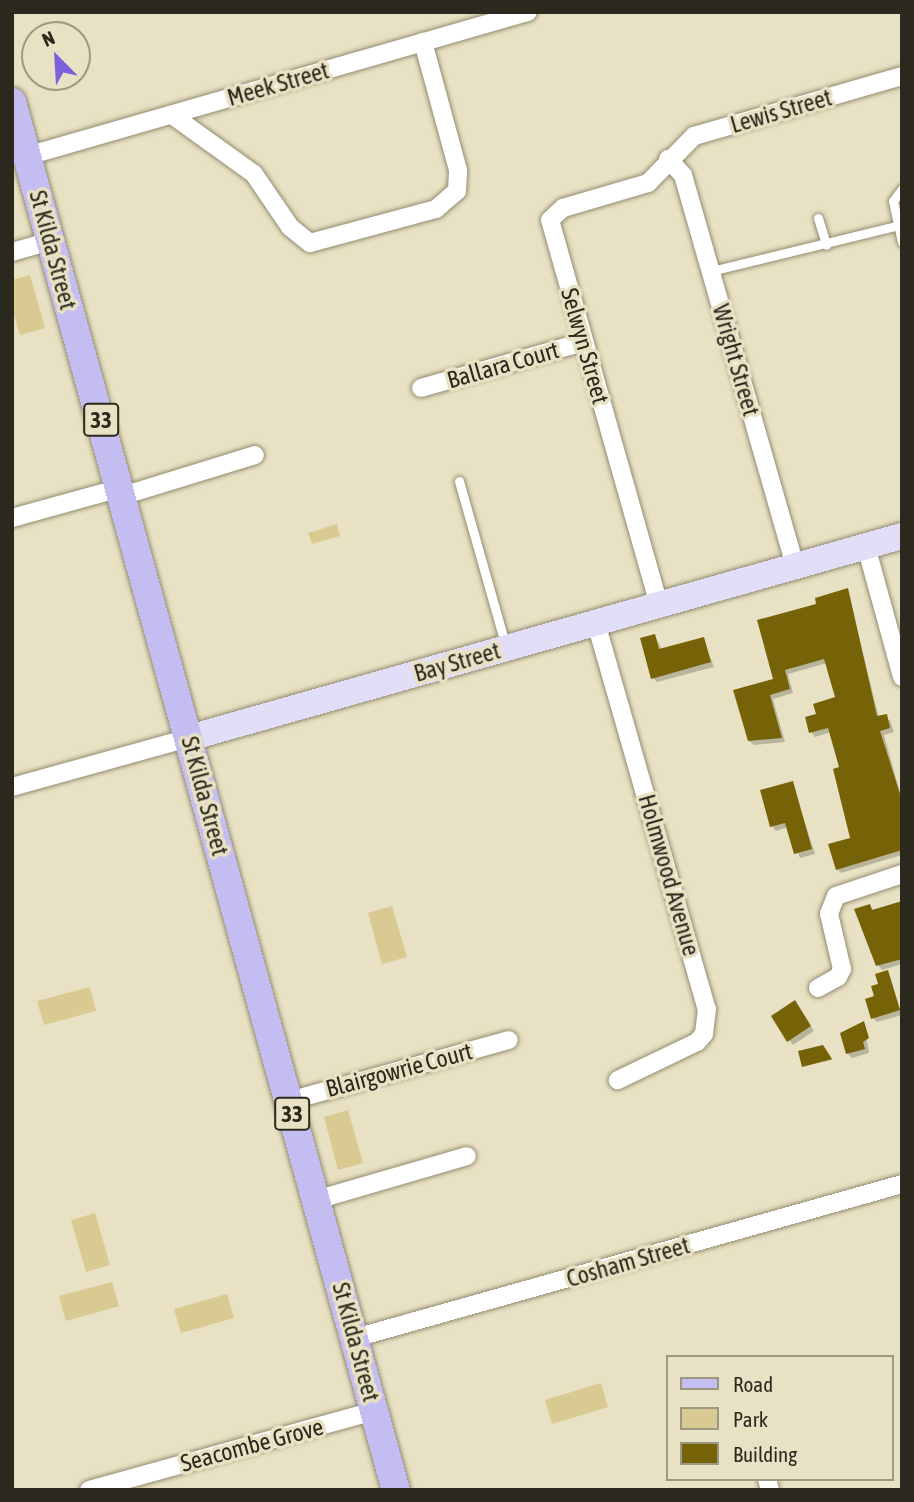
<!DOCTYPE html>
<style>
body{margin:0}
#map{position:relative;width:914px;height:1502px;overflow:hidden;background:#e8e1c3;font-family:"Asap Condensed",sans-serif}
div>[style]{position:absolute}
.green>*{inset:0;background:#d9ca92}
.shadow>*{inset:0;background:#0003}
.building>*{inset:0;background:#776307}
.roads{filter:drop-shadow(0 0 2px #948c71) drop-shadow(0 0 2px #948c71)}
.lane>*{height:9px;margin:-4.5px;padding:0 4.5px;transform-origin:4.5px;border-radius:4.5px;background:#fff}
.street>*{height:18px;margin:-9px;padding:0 9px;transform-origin:9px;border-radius:9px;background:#fff}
.secondary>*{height:26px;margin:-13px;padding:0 13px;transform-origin:13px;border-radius:13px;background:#e2def8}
.primary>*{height:28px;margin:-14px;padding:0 14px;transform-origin:14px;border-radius:14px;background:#c4bdf1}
span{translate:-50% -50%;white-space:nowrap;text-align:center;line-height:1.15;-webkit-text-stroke:7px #e8e1c3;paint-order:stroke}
.shield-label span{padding:2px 5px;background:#e8e1c3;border:2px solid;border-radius:5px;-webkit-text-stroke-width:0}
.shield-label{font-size:23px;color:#2b281d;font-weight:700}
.street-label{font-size:24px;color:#2b281d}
.frame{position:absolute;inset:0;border:14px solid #2b281d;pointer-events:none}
.legend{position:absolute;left:666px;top:1355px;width:228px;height:126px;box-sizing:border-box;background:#e8e1c3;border:2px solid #9c9781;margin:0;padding:9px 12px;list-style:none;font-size:21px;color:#2b281d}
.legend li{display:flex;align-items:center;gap:14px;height:35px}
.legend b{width:35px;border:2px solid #9c9781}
.north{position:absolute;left:21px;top:21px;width:70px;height:70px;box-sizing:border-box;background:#e8e1c3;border:2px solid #9c9781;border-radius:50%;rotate:336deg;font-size:19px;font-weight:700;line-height:28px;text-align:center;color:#2b281d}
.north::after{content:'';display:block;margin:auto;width:24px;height:32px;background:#7b61dc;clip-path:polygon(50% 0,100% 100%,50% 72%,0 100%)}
</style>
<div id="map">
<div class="green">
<i style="clip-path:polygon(30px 275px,45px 328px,20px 335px,12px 308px,12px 280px)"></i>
<i style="clip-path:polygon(337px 524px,340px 536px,312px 544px,308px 533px)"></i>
<i style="clip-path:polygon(392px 906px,407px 957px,382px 964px,368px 913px)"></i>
<i style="clip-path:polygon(90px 987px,96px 1011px,44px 1025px,37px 1001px)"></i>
<i style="clip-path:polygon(348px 1110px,363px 1163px,338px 1170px,324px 1117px)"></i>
<i style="clip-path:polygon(95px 1213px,110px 1265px,86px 1272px,71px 1220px)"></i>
<i style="clip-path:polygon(112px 1282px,119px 1306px,66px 1321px,59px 1296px)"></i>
<i style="clip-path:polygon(227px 1294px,234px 1318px,181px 1333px,174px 1309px)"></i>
<i style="clip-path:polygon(601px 1383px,608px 1407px,552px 1424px,545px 1400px)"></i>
</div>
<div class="shadow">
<i style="clip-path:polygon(847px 590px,879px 718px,890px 720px,894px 732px,884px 735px,902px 800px,902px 855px,841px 873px,837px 869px,852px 839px,841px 768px,831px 732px,815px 737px,811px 732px,818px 716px,837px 698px,827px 663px,788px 674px,793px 693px,773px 699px,785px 742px,754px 745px,749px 741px,775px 680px,819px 605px)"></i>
<i style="clip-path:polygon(655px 636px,662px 650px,703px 639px,714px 667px,657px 682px,653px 678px)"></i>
<i style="clip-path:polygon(792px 783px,815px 854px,800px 858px,788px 827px,776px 831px,772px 826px)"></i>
<i style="clip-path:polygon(902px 903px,902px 964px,882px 970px,878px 965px,870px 906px,874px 911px)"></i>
<i style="clip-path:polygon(888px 972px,902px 1015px,877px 1022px,873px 1018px,876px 998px)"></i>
<i style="clip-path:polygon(799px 1007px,814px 1031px,793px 1045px,789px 1040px)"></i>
<i style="clip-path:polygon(864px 1023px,869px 1053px,852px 1058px,848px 1054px)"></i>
<i style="clip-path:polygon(825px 1048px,832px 1060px,804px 1066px)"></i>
</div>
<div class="building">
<i style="clip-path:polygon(848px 588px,877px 716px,887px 714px,890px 728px,880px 731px,902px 800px,902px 850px,836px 870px,828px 844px,850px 838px,833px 769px,839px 767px,828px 728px,809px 733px,805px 717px,816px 714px,813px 704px,835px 697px,824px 659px,785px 670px,790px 689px,770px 695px,782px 738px,748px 741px,733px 690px,773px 679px,757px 620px,816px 604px,815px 598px)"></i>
<i style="clip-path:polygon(655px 634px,659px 649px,704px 637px,711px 662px,651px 679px,640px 638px)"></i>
<i style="clip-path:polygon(793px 781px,812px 849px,794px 854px,785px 823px,770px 827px,760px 790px)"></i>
<i style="clip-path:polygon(902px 901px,902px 959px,876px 966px,854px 909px,870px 904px,872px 910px)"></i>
<i style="clip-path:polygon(888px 970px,900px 1010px,871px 1019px,865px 999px,874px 996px,871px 986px,878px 984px,875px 974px)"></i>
<i style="clip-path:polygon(795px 1000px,811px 1026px,787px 1042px,771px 1016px)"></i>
<i style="clip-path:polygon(864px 1021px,869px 1038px,863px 1042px,865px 1049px,846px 1054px,840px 1033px)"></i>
<i style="clip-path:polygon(823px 1045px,832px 1059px,802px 1067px,798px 1051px)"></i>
</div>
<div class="roads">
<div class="lane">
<i style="left:902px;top:189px;width:15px;rotate:127deg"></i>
<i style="left:893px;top:201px;width:42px;rotate:77.6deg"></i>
<i style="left:818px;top:218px;width:28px;rotate:73deg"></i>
<i style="left:711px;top:271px;width:190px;rotate:-13.7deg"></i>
<i style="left:459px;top:481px;width:169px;rotate:74.2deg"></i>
</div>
<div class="street">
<i style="left:172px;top:115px;width:101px;rotate:35.7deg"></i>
<i style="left:254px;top:174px;width:64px;rotate:55.8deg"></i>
<i style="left:290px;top:227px;width:26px;rotate:39deg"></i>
<i style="left:310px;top:243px;width:131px;rotate:-15.1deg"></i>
<i style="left:436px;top:209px;width:28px;rotate:-41deg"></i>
<i style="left:457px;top:191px;width:21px;rotate:-87deg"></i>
<i style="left:458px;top:170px;width:133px;rotate:-105.3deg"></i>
<i style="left:27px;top:156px;width:521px;rotate:-16.04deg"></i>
<i style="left:668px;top:159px;width:22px;rotate:47deg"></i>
<i style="left:683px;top:175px;width:407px;rotate:74deg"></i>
<i style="left:12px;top:252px;width:41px;rotate:-15.8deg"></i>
<i style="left:421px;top:388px;width:169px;rotate:-15.8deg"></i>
<i style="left:122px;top:496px;width:139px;rotate:-17.1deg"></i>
<i style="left:12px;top:518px;width:112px;rotate:-15.5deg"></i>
<i style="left:866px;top:546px;width:136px;rotate:74.6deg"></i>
<i style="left:659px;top:605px;width:400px;rotate:-105.8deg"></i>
<i style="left:550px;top:220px;width:18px;rotate:-43deg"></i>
<i style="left:563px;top:208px;width:89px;rotate:-16.4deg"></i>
<i style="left:648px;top:183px;width:66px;rotate:-45.6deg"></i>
<i style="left:694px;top:136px;width:216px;rotate:-16.1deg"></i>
<i style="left:596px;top:623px;width:402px;rotate:74deg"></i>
<i style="left:707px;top:1009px;width:25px;rotate:97deg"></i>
<i style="left:704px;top:1034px;width:11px;rotate:131deg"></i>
<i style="left:697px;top:1042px;width:88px;rotate:154.3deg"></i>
<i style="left:12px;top:787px;width:184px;rotate:-15.5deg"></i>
<i style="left:818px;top:988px;width:23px;rotate:-29deg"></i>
<i style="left:838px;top:977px;width:9px;rotate:-63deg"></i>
<i style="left:842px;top:969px;width:57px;rotate:-103.3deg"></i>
<i style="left:829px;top:914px;width:19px;rotate:-69deg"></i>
<i style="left:836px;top:896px;width:70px;rotate:-18.4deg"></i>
<i style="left:289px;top:1101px;width:228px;rotate:-15.5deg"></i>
<i style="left:316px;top:1200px;width:157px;rotate:-16.2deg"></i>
<i style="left:355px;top:1338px;width:568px;rotate:-15.72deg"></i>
<i style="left:767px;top:1479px;width:11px;rotate:75deg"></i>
<i style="left:89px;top:1490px;width:296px;rotate:-15.5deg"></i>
</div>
<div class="secondary">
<i style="left:189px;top:738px;width:741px;rotate:-15.82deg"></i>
</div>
<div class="primary">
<i style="left:12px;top:102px;width:1440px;rotate:74.54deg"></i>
</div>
</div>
<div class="shield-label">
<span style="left:101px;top:420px">33</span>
<span style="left:292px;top:1114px">33</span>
</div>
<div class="street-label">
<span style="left:278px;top:84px;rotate:-16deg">Meek Street</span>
<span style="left:781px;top:111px;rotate:-16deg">Lewis Street</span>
<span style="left:53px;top:250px;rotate:75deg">St Kilda Street</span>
<span style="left:585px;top:346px;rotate:74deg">Selwyn Street</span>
<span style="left:736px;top:360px;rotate:74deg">Wright Street</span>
<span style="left:503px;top:365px;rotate:-16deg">Ballara Court</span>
<span style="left:457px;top:662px;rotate:-16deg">Bay Street</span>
<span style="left:205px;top:796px;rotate:75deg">St Kilda Street</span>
<span style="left:669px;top:875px;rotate:74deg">Holmwood Avenue</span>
<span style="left:399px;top:1070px;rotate:-15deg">Blairgowrie Court</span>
<span style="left:628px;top:1262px;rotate:-16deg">Cosham Street</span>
<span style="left:356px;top:1342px;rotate:75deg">St Kilda Street</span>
<span style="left:252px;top:1445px;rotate:-15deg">Seacombe Grove</span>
</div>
<div class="frame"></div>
<ul class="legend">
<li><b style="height:9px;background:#c4bdf1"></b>Road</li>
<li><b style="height:19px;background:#d9ca92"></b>Park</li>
<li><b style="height:19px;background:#776307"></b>Building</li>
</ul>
<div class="north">N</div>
</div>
